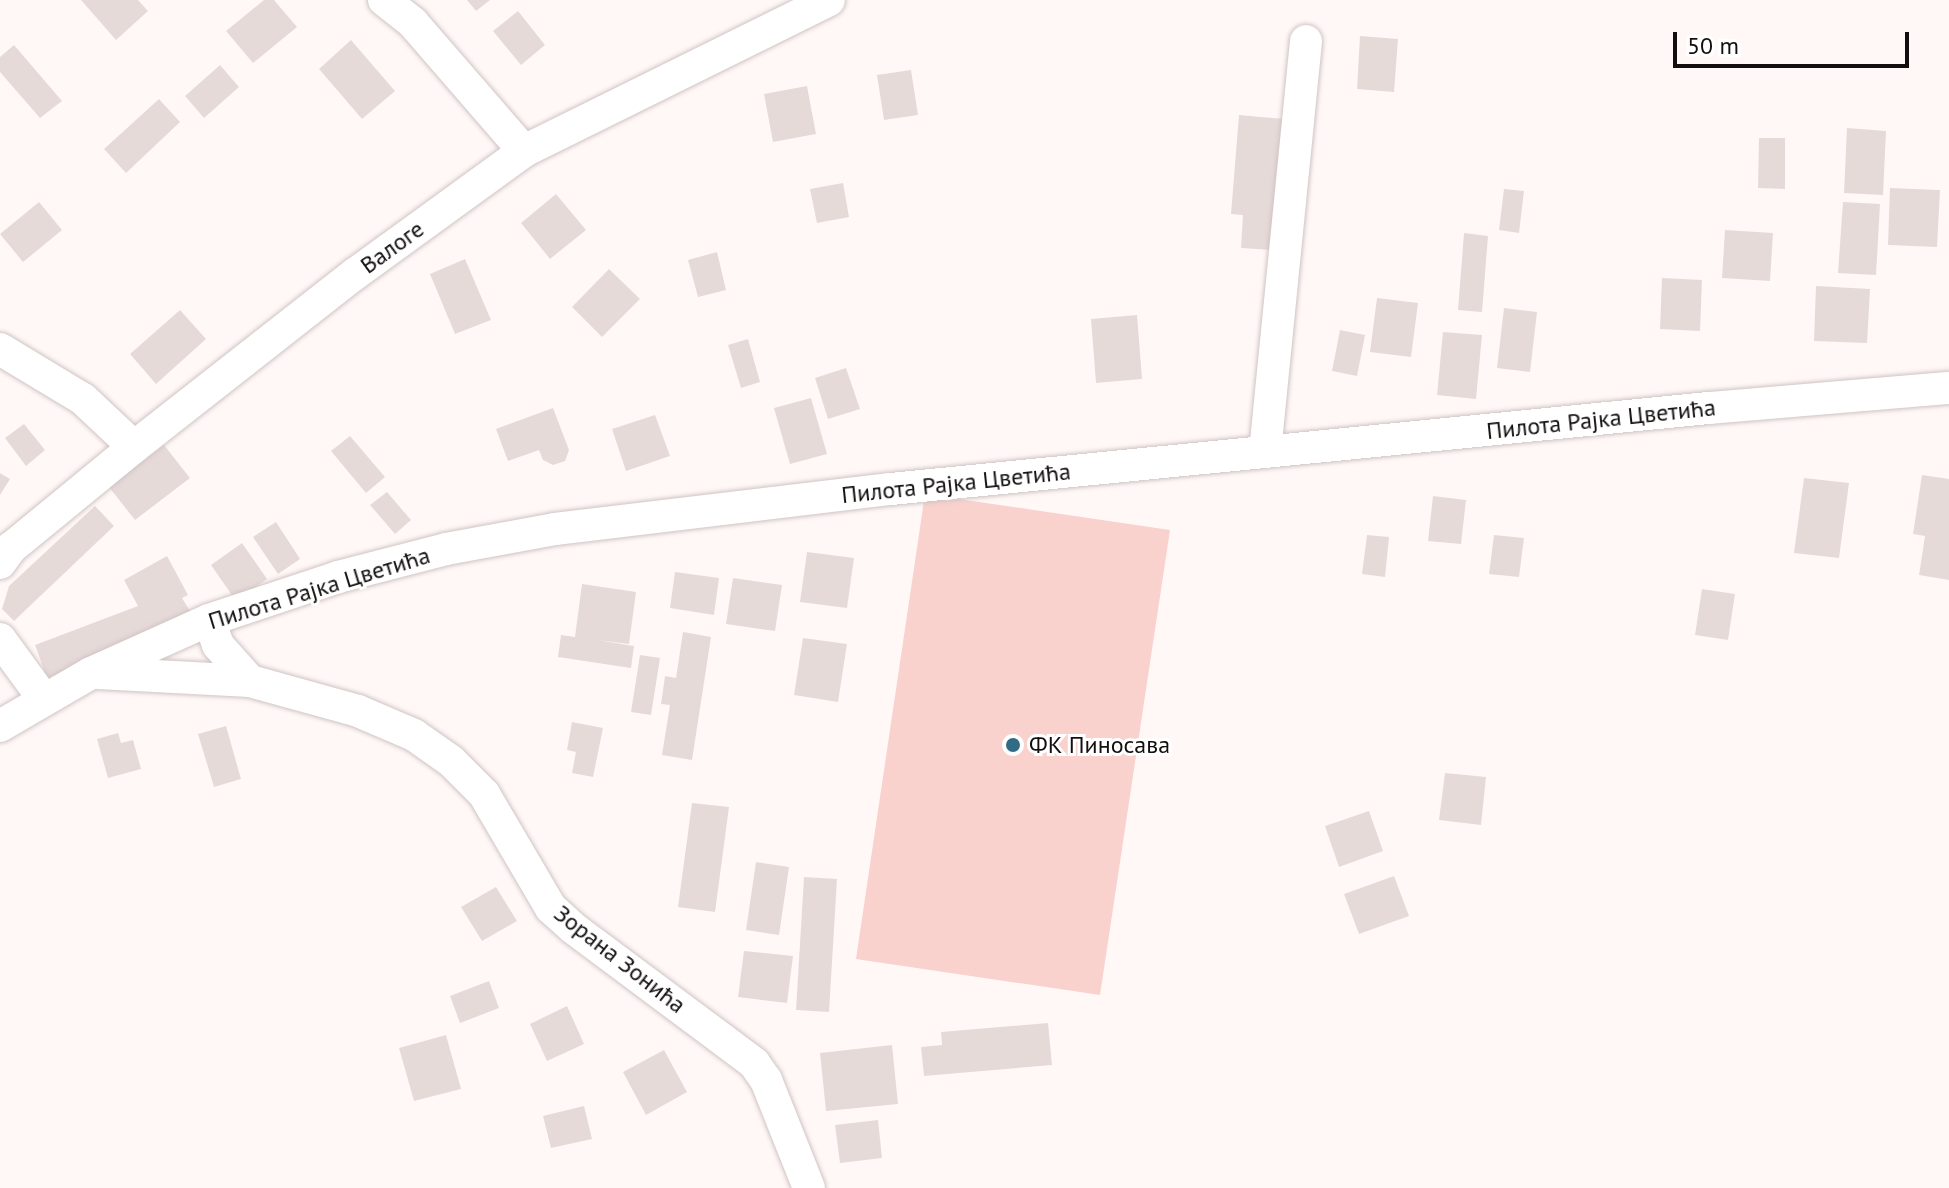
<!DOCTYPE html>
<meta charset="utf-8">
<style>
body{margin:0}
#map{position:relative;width:1949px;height:1188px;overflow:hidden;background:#fff8f7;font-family:"PT Sans",sans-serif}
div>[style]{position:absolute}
.green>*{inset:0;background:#f9d1cd}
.building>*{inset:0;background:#e6dad9}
.roads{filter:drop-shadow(0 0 2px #d0c4c3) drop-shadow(0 0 2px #d0c4c3)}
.minor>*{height:32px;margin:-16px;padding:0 16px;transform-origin:16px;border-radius:16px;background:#fff}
.dots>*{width:22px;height:22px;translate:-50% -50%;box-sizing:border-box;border:4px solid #fff;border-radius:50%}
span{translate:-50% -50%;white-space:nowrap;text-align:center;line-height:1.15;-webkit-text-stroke:6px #fff;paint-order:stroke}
.street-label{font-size:24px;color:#130f0f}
.poi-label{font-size:24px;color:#130f0f}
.left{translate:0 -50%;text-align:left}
.scale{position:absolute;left:1673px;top:32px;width:236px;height:36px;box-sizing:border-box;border:4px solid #130f0f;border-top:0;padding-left:10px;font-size:24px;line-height:28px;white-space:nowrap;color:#130f0f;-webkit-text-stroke:6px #fff;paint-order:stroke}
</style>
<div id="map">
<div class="green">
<i style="clip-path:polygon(925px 494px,1170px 530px,1100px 995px,856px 959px)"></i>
</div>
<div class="building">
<i style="clip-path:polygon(81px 0,138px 0,148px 11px,116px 40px)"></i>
<i style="clip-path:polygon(264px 0,274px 0,297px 27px,253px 63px,226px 31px)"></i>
<i style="clip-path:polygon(467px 0,490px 0,476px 11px)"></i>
<i style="clip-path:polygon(518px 11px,545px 45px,521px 65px,493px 31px)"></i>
<i style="clip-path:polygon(1360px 36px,1398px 39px,1394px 92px,1357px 89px)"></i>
<i style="clip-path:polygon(351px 40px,395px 91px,362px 119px,319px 69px)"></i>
<i style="clip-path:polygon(14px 45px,62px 101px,40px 118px,0 72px,0 57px)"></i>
<i style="clip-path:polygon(220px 65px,239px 87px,204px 118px,185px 96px)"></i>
<i style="clip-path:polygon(911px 70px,918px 115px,884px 120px,877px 75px)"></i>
<i style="clip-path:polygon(807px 86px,816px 134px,773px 142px,764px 94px)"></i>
<i style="clip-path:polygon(159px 99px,180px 122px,126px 173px,104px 149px)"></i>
<i style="clip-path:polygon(1239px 115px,1284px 119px,1273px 250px,1241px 248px,1243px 215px,1231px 214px)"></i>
<i style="clip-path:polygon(1847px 128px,1886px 131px,1883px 195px,1844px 193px)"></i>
<i style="clip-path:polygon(1759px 138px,1785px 138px,1785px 189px,1758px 188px)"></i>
<i style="clip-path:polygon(843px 183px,849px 217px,817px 223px,810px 189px)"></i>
<i style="clip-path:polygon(1890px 188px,1940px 190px,1937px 247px,1888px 245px)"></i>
<i style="clip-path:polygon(1504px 189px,1524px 191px,1519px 233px,1499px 230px)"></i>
<i style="clip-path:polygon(556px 194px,586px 230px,550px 259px,521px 223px)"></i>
<i style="clip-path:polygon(39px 202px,62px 230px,23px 262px,0 234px)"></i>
<i style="clip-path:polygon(1843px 202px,1880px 204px,1876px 275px,1838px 273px)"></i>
<i style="clip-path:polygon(1725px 230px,1773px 233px,1770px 281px,1722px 278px)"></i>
<i style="clip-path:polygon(1464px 233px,1488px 236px,1482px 312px,1458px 310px)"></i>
<i style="clip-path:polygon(717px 252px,726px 290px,698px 297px,688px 260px)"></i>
<i style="clip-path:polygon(465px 259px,491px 320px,455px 334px,430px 274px)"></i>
<i style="clip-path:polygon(609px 269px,640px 299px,602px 337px,572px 307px)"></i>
<i style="clip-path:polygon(1662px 278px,1702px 280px,1700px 331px,1660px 329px)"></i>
<i style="clip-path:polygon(1816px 286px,1870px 289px,1867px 343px,1814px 341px)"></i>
<i style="clip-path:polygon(1377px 298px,1418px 303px,1411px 357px,1370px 352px)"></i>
<i style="clip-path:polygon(1504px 308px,1537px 312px,1530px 372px,1497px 368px)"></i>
<i style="clip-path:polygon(180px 310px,206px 339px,156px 384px,130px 354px)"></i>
<i style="clip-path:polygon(1137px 315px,1142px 379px,1096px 383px,1091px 319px)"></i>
<i style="clip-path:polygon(1340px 330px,1365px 335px,1357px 376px,1332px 371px)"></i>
<i style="clip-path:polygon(1443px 332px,1482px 335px,1476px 399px,1437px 395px)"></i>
<i style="clip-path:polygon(748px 339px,760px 382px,741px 388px,728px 345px)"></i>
<i style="clip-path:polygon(846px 368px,860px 409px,828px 419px,815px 378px)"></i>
<i style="clip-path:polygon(811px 398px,827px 454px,790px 464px,774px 408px)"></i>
<i style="clip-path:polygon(553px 408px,569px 450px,565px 461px,553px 465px,543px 460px,539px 450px,508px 461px,496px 429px)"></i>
<i style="clip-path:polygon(655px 415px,670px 456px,626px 471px,612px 429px)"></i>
<i style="clip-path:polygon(24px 424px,45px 450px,26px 466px,5px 438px)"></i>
<i style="clip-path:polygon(350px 436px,385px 477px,366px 493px,331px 451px)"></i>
<i style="clip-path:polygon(164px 445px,190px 478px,135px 520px,109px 487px)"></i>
<i style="clip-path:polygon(0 473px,10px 479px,0 495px)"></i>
<i style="clip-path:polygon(1922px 475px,1949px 479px,1949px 580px,1919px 575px,1925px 536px,1913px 534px)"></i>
<i style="clip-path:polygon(1804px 478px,1849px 483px,1839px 558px,1794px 553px)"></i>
<i style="clip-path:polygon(387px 492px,411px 520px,395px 534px,370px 505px)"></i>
<i style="clip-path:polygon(1433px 496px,1466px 500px,1461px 544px,1428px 541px)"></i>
<i style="clip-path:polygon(95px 506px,114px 526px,14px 621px,2px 609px,9px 586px)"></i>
<i style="clip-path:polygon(276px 522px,300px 559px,278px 574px,253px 537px)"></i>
<i style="clip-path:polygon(1367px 535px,1389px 537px,1385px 577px,1362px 574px)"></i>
<i style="clip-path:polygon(1494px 535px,1524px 538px,1519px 577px,1489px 574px)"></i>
<i style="clip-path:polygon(242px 543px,267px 579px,236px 601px,211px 565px)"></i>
<i style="clip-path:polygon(807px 552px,854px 558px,847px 608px,800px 602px)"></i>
<i style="clip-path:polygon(167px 556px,188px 595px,182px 598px,193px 616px,156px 637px,47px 678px,35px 645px,138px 606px,124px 580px)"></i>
<i style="clip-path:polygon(675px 572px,719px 578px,714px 615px,670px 608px)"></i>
<i style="clip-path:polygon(733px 578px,782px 585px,775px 631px,726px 624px)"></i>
<i style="clip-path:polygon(582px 584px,636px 592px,629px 644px,597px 640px,634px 646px,631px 668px,558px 657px,561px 635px,575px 637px)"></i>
<i style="clip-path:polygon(1702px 589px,1735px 594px,1728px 640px,1695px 635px)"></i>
<i style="clip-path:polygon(683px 632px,711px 637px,692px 760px,662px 755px,670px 705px,661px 704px,665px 676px,676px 678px)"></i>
<i style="clip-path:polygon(803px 638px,847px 644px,838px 702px,794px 695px)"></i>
<i style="clip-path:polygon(640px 655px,660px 658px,651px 715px,631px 712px)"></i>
<i style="clip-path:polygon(572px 722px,603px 728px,593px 777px,572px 773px,576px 752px,567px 750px)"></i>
<i style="clip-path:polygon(226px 726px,241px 779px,214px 787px,198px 734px)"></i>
<i style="clip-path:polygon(118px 733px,121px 743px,133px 740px,141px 769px,108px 778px,97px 739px)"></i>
<i style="clip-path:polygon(1445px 773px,1486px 777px,1481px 825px,1439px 820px)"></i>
<i style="clip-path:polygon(692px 803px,729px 807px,715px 912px,678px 907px)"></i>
<i style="clip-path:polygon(1369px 811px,1383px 851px,1339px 867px,1325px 826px)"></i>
<i style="clip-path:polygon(756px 862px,789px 867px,779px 935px,746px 930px)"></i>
<i style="clip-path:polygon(1394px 876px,1409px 916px,1359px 934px,1344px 894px)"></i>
<i style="clip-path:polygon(804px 877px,837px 879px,829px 1012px,796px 1010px)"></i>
<i style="clip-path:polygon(496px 887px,517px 921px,482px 941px,461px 907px)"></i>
<i style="clip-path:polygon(744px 951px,793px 956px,787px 1003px,738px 997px)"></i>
<i style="clip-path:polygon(489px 981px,499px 1008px,460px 1023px,450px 996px)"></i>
<i style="clip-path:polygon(567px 1006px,584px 1044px,547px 1061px,530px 1024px)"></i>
<i style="clip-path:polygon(1048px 1023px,1052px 1065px,924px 1076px,921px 1047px,942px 1045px,941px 1032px)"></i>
<i style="clip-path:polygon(446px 1035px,461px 1089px,414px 1101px,399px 1048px)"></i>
<i style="clip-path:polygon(892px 1045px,898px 1104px,826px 1111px,820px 1053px)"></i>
<i style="clip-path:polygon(664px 1050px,687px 1092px,646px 1115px,623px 1072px)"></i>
<i style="clip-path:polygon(584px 1106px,592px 1139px,551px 1148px,543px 1116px)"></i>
<i style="clip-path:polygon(878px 1120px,882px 1158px,840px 1163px,835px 1125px)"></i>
</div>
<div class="roads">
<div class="minor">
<i style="left:384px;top:0;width:37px;rotate:38deg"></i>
<i style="left:413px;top:23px;width:169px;rotate:49.1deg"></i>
<i style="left:0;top:349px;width:97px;rotate:31.1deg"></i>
<i style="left:83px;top:399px;width:70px;rotate:43.3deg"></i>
<i style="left:1265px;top:452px;width:413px;rotate:-84.3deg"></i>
<i style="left:0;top:563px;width:19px;rotate:-54deg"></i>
<i style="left:11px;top:548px;width:159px;rotate:-39.4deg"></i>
<i style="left:134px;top:447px;width:281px;rotate:-38.1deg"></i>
<i style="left:355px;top:274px;width:209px;rotate:-36deg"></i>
<i style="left:524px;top:151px;width:340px;rotate:-26.3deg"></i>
<i style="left:209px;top:620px;width:27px;rotate:70deg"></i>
<i style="left:218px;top:645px;width:48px;rotate:48.4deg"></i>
<i style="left:0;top:639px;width:73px;rotate:53.9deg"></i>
<i style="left:98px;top:673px;width:152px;rotate:3deg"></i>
<i style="left:250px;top:681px;width:112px;rotate:15.5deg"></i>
<i style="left:358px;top:711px;width:61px;rotate:23.2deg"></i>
<i style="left:414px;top:735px;width:45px;rotate:35.1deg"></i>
<i style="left:451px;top:761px;width:47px;rotate:45deg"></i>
<i style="left:484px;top:794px;width:132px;rotate:59.6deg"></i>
<i style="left:551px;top:908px;width:30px;rotate:42deg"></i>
<i style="left:573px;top:928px;width:226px;rotate:36.7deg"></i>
<i style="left:754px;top:1063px;width:21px;rotate:55deg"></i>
<i style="left:766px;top:1080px;width:116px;rotate:68.3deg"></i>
<i style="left:0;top:726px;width:105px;rotate:-30.2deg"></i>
<i style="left:91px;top:673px;width:129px;rotate:-24.2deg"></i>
<i style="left:209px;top:620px;width:136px;rotate:-18.4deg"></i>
<i style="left:338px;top:577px;width:112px;rotate:-14.5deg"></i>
<i style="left:446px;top:549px;width:111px;rotate:-10.4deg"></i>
<i style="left:555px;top:529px;width:338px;rotate:-6.8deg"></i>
<i style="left:891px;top:489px;width:822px;rotate:-5.66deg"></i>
<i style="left:1709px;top:408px;width:241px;rotate:-4.8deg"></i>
</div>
</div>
<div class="dots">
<i style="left:1013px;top:745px;background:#326b84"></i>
</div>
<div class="street-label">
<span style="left:392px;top:247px;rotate:-36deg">Валоге</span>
<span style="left:1601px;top:419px;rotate:-6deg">Пилота Рајка Цветића</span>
<span style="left:956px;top:483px;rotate:-6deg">Пилота Рајка Цветића</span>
<span style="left:319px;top:588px;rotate:-17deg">Пилота Рајка Цветића</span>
<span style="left:620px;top:959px;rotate:38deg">Зорана Зонића</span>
</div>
<div class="poi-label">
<span class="left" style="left:1029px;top:745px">ФК Пиносава</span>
</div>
<div class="scale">50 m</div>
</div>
